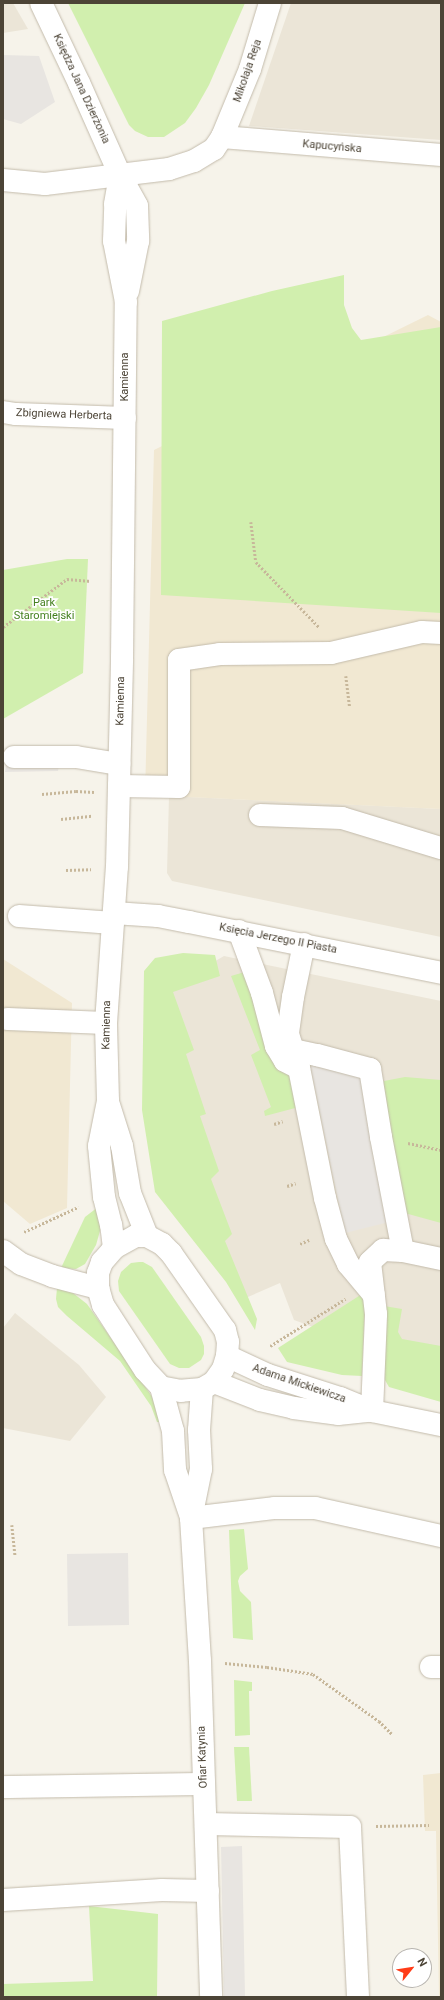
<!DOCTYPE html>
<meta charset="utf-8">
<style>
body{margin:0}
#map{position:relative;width:444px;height:2000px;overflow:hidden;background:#f6f3ea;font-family:Roboto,sans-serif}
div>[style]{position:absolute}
.residential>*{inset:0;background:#ebe5d7}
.education>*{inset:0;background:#f1e8d2}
.green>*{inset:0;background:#d1efae}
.parking>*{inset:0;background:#e8e5e1}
.path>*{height:2.5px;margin-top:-1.25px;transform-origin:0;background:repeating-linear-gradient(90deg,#c7b79a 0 2px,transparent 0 4px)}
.roads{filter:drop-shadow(0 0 1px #c3bbab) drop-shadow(0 0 1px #c3bbab)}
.minor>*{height:22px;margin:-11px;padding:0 11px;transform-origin:11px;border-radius:11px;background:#fff}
span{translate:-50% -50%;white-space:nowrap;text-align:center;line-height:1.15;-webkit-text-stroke:3.5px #fff;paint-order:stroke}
.street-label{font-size:11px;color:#4c4436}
.park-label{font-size:11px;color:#448020}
.frame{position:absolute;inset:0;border:4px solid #4c4436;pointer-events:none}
.north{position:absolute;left:392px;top:1948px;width:40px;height:40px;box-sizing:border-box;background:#fff;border:1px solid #b7b4af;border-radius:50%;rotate:60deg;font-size:11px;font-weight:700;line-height:16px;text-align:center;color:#4c4436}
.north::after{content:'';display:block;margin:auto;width:14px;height:18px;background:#ff3c18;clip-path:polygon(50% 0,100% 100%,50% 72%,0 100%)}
</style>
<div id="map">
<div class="residential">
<i style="clip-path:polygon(3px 3px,13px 3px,28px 29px,3px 33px)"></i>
<i style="clip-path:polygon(291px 3px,441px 3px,441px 140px,249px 126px)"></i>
<i style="clip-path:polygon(169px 796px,441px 809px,441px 937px,172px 881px,167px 873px)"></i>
<i style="clip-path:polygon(224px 956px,441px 1001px,441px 1374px,294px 1320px,280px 1283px,241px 1300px,193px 1239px,166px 990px)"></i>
<i style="clip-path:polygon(15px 1313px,79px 1365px,106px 1397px,70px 1441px,3px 1428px,3px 1328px)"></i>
</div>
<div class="education">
<i style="clip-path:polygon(428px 315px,441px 322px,441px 809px,145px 795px,154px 450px)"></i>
<i style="clip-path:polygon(3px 959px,72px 1003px,67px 1208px,30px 1224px,3px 1201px)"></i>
<i style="clip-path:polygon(441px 1773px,441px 1997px,439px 1997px,436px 1831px,425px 1831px,423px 1775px)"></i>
</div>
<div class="green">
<i style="clip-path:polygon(68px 3px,245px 3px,209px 85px,196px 108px,185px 123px,164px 137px,148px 137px,135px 131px,129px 125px)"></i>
<i style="clip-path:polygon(344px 275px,344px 305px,352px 328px,361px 340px,441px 327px,441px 613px,161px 595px,162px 321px,272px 291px)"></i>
<i style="clip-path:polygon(67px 559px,88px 559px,83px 673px,3px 719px,3px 570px)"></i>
<i style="clip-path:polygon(183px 953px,215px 955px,220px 976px,173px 992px,194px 1050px,186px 1054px,206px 1114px,200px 1116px,219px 1171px,211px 1179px,232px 1234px,225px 1241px,257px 1319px,255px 1330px,226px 1282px,155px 1192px,142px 1110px,144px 971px,155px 958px)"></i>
<i style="clip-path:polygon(248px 971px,290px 1069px,299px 1107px,265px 1116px,264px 1111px,271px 1107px,251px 1055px,260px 1050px,231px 976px)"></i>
<i style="clip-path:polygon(405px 1077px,441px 1080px,441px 1223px,401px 1212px,382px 1092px,384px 1081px)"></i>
<i style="clip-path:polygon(98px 1207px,101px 1224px,100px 1231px,96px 1245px,85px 1264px,76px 1269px,61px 1268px,85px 1217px)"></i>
<i style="clip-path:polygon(139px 1262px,143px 1262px,152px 1267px,201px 1337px,204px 1346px,204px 1354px,201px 1360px,189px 1368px,179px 1368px,170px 1364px,119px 1291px,118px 1281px,121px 1272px,131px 1263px)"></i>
<i style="clip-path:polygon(57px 1288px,73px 1293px,87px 1304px,153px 1398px,161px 1422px,157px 1422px,151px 1406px,120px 1361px,67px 1316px,58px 1307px,56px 1299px)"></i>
<i style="clip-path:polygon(362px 1294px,365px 1304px,362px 1376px,342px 1375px,287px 1362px,278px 1348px)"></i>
<i style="clip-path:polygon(384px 1306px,402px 1309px,398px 1332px,402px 1339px,441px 1346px,441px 1402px,389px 1387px,382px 1375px)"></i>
<i style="clip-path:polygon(244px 1529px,248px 1569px,240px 1576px,238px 1581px,240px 1591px,251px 1602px,253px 1640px,233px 1638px,229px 1530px)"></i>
<i style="clip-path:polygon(234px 1680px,252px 1682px,252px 1691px,249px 1691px,250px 1735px,235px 1736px)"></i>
<i style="clip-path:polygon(234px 1747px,249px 1747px,252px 1801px,237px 1801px)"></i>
<i style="clip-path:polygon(89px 1906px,158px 1914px,157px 1997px,3px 1997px,3px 1984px,93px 1981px)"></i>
</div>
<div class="parking">
<i style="clip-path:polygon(3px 55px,39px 56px,55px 102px,21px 124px,3px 119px)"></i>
<i style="clip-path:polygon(8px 752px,61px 754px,58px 771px,5px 772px)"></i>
<i style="clip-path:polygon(310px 1065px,360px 1074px,389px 1222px,345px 1233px)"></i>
<i style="clip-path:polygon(128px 1553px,129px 1625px,68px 1626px,67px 1554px)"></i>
<i style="clip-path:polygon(242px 1846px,245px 1997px,224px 1997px,221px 1847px)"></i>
</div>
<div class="path">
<i style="left:251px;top:522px;width:40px;rotate:82.9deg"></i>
<i style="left:256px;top:562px;width:91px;rotate:45.9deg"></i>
<i style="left:3px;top:627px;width:80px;rotate:-36.9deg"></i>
<i style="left:67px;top:579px;width:24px;rotate:5deg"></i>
<i style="left:346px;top:676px;width:31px;rotate:83deg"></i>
<i style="left:42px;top:794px;width:34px;rotate:-5deg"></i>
<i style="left:76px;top:791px;width:18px;rotate:3deg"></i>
<i style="left:61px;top:819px;width:31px;rotate:-6deg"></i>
<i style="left:66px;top:870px;width:25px;rotate:-2deg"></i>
<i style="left:274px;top:1124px;width:9px;rotate:-18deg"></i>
<i style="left:408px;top:1143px;width:34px;rotate:12deg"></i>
<i style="left:287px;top:1186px;width:9px;rotate:-18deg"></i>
<i style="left:24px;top:1232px;width:60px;rotate:-24.8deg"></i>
<i style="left:300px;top:1244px;width:10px;rotate:-24deg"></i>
<i style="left:270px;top:1346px;width:89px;rotate:-32.1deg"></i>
<i style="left:12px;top:1525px;width:31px;rotate:84deg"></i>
<i style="left:225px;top:1663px;width:42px;rotate:5.4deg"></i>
<i style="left:267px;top:1667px;width:47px;rotate:8.7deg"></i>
<i style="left:313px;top:1674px;width:81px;rotate:35.5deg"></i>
<i style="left:379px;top:1721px;width:18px;rotate:45deg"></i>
<i style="left:376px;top:1826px;width:53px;rotate:-1.1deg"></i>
</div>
<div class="roads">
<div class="minor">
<i style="left:41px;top:3px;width:89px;rotate:64.6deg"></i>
<i style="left:79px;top:83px;width:101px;rotate:66deg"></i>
<i style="left:120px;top:175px;width:35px;rotate:61deg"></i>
<i style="left:137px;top:206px;width:35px;rotate:88deg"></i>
<i style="left:138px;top:241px;width:51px;rotate:101.3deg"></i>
<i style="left:222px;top:137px;width:220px;rotate:4.7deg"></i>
<i style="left:3px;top:180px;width:42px;rotate:5.4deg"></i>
<i style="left:45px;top:184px;width:125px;rotate:-6.9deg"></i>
<i style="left:169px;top:169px;width:26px;rotate:-18deg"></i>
<i style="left:194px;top:161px;width:23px;rotate:-31deg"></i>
<i style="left:214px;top:149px;width:14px;rotate:-56deg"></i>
<i style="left:222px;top:137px;width:74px;rotate:-67.6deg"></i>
<i style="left:250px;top:69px;width:69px;rotate:-73.1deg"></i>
<i style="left:3px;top:412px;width:13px;rotate:9deg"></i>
<i style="left:16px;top:414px;width:109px;rotate:2.1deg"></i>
<i style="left:14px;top:757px;width:62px"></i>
<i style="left:76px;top:757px;width:44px;rotate:9.2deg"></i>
<i style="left:119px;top:786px;width:60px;rotate:1deg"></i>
<i style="left:179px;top:787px;width:127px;rotate:-90deg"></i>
<i style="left:179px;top:660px;width:41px;rotate:-8.3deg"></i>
<i style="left:220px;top:654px;width:111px;rotate:-0.5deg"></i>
<i style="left:331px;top:653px;width:93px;rotate:-13deg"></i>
<i style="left:422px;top:632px;width:19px;rotate:3deg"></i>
<i style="left:260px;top:815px;width:82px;rotate:2.1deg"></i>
<i style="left:342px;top:818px;width:103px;rotate:16.9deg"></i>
<i style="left:114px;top:913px;width:44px;rotate:3.9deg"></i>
<i style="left:158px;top:916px;width:32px;rotate:11deg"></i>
<i style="left:189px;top:922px;width:257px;rotate:11.4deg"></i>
<i style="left:19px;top:916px;width:94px;rotate:4.3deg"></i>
<i style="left:239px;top:931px;width:66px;rotate:69.6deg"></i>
<i style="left:262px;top:993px;width:55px;rotate:75.2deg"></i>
<i style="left:276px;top:1046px;width:17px;rotate:59deg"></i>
<i style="left:285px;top:1061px;width:16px;rotate:27deg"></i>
<i style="left:299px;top:1068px;width:133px;rotate:78.7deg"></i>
<i style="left:325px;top:1198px;width:42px;rotate:75deg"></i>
<i style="left:336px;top:1239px;width:28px;rotate:64deg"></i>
<i style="left:348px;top:1264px;width:40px;rotate:50deg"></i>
<i style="left:304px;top:944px;width:54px;rotate:101.7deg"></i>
<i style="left:293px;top:997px;width:37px;rotate:98deg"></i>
<i style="left:288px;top:1034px;width:17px;rotate:73deg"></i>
<i style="left:293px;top:1050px;width:25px;rotate:12deg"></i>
<i style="left:317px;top:1055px;width:55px;rotate:14.8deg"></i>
<i style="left:370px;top:1069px;width:69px;rotate:80.8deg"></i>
<i style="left:381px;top:1137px;width:116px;rotate:79.1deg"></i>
<i style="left:7px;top:1019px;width:99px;rotate:2.3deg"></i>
<i style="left:109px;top:1105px;width:43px;rotate:72.4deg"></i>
<i style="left:122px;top:1146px;width:48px;rotate:80.3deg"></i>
<i style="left:130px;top:1193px;width:46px;rotate:68.4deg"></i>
<i style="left:136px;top:1236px;width:11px"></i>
<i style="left:147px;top:1236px;width:17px;rotate:28deg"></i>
<i style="left:162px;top:1244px;width:13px;rotate:45deg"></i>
<i style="left:171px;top:1253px;width:94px;rotate:55deg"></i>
<i style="left:225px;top:1330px;width:12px;rotate:76deg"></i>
<i style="left:228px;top:1342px;width:14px;rotate:94deg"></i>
<i style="left:227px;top:1356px;width:14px;rotate:107deg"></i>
<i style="left:223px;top:1369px;width:16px;rotate:125deg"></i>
<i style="left:214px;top:1382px;width:14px;rotate:150deg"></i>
<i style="left:202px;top:1389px;width:21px;rotate:175deg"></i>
<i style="left:181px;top:1391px;width:20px;rotate:-169deg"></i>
<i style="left:161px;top:1387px;width:23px;rotate:-133deg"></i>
<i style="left:145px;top:1370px;width:77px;rotate:-122.9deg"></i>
<i style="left:103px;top:1305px;width:18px;rotate:-106deg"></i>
<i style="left:98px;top:1288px;width:15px;rotate:-90deg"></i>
<i style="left:98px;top:1273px;width:12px;rotate:-70deg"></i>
<i style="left:102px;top:1262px;width:18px;rotate:-49deg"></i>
<i style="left:114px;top:1248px;width:25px;rotate:-29deg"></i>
<i style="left:114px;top:1248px;width:23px;rotate:-97deg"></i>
<i style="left:111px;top:1225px;width:29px;rotate:-104deg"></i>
<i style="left:104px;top:1197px;width:51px;rotate:-95.6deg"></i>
<i style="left:99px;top:1146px;width:46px;rotate:-78.7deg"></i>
<i style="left:108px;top:1101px;width:78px;rotate:-91.5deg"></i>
<i style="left:106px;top:1023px;width:156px;rotate:-86deg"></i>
<i style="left:117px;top:867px;width:208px;rotate:-88.6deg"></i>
<i style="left:122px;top:659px;width:357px;rotate:-89.4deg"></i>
<i style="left:126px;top:302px;width:62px;rotate:-101.1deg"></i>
<i style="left:114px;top:241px;width:37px;rotate:-88deg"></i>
<i style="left:115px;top:204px;width:29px;rotate:-80deg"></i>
<i style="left:3px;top:1251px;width:22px;rotate:36deg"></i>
<i style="left:21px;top:1264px;width:33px;rotate:21deg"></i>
<i style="left:52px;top:1276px;width:48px;rotate:14.6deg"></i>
<i style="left:227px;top:1356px;width:45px;rotate:24.9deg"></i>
<i style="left:268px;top:1375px;width:76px;rotate:17.7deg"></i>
<i style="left:340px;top:1398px;width:35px;rotate:22deg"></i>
<i style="left:372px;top:1411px;width:70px;rotate:11.5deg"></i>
<i style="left:214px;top:1382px;width:49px;rotate:21.4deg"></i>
<i style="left:260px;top:1400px;width:35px;rotate:13deg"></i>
<i style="left:294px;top:1408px;width:44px;rotate:7.8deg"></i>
<i style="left:338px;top:1414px;width:31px;rotate:-6deg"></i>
<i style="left:161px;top:1387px;width:46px;rotate:74.7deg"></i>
<i style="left:173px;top:1431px;width:39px;rotate:87deg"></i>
<i style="left:175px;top:1470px;width:50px;rotate:71.2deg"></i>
<i style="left:202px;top:1389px;width:41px;rotate:94.2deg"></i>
<i style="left:199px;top:1430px;width:39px;rotate:87deg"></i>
<i style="left:201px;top:1469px;width:50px;rotate:101.5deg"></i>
<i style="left:191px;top:1518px;width:143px;rotate:86.4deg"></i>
<i style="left:200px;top:1661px;width:336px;rotate:88.1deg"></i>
<i style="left:372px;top:1411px;width:97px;rotate:-87.6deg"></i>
<i style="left:376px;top:1314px;width:52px;rotate:-96.6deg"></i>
<i style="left:370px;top:1262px;width:18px;rotate:-43deg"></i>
<i style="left:383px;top:1250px;width:20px;rotate:3deg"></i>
<i style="left:403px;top:1251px;width:39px;rotate:12deg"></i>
<i style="left:191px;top:1518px;width:85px;rotate:-6.8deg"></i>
<i style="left:275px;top:1508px;width:40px"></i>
<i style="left:315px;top:1508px;width:129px;rotate:12.5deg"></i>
<i style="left:431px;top:1667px;width:10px"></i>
<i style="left:3px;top:1787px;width:201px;rotate:-0.9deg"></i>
<i style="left:206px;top:1824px;width:144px;rotate:1.2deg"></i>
<i style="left:350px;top:1827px;width:170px;rotate:87.3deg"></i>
<i style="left:3px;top:1900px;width:159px;rotate:-3.6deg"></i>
<i style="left:162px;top:1890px;width:46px;rotate:1.2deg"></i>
</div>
</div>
<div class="street-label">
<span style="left:248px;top:71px;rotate:-71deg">Mikołaja Reja</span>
<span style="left:81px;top:89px;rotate:65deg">Księdza Jana Dzierżonia</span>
<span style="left:332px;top:147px;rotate:5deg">Kapucyńska</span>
<span style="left:125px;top:377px;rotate:-90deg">Kamienna</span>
<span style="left:64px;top:415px;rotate:2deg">Zbigniewa Herberta</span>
<span style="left:121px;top:701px;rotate:-89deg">Kamienna</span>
<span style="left:278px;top:939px;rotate:11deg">Księcia Jerzego II Piasta</span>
<span style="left:107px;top:1025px;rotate:-89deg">Kamienna</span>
<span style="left:299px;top:1384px;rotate:19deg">Adama Mickiewicza</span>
<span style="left:203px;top:1757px;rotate:-92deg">Ofiar Katynia</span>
</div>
<div class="park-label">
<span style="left:44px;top:610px">Park<br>Staromiejski</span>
</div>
<div class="frame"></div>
<div class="north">N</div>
</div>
